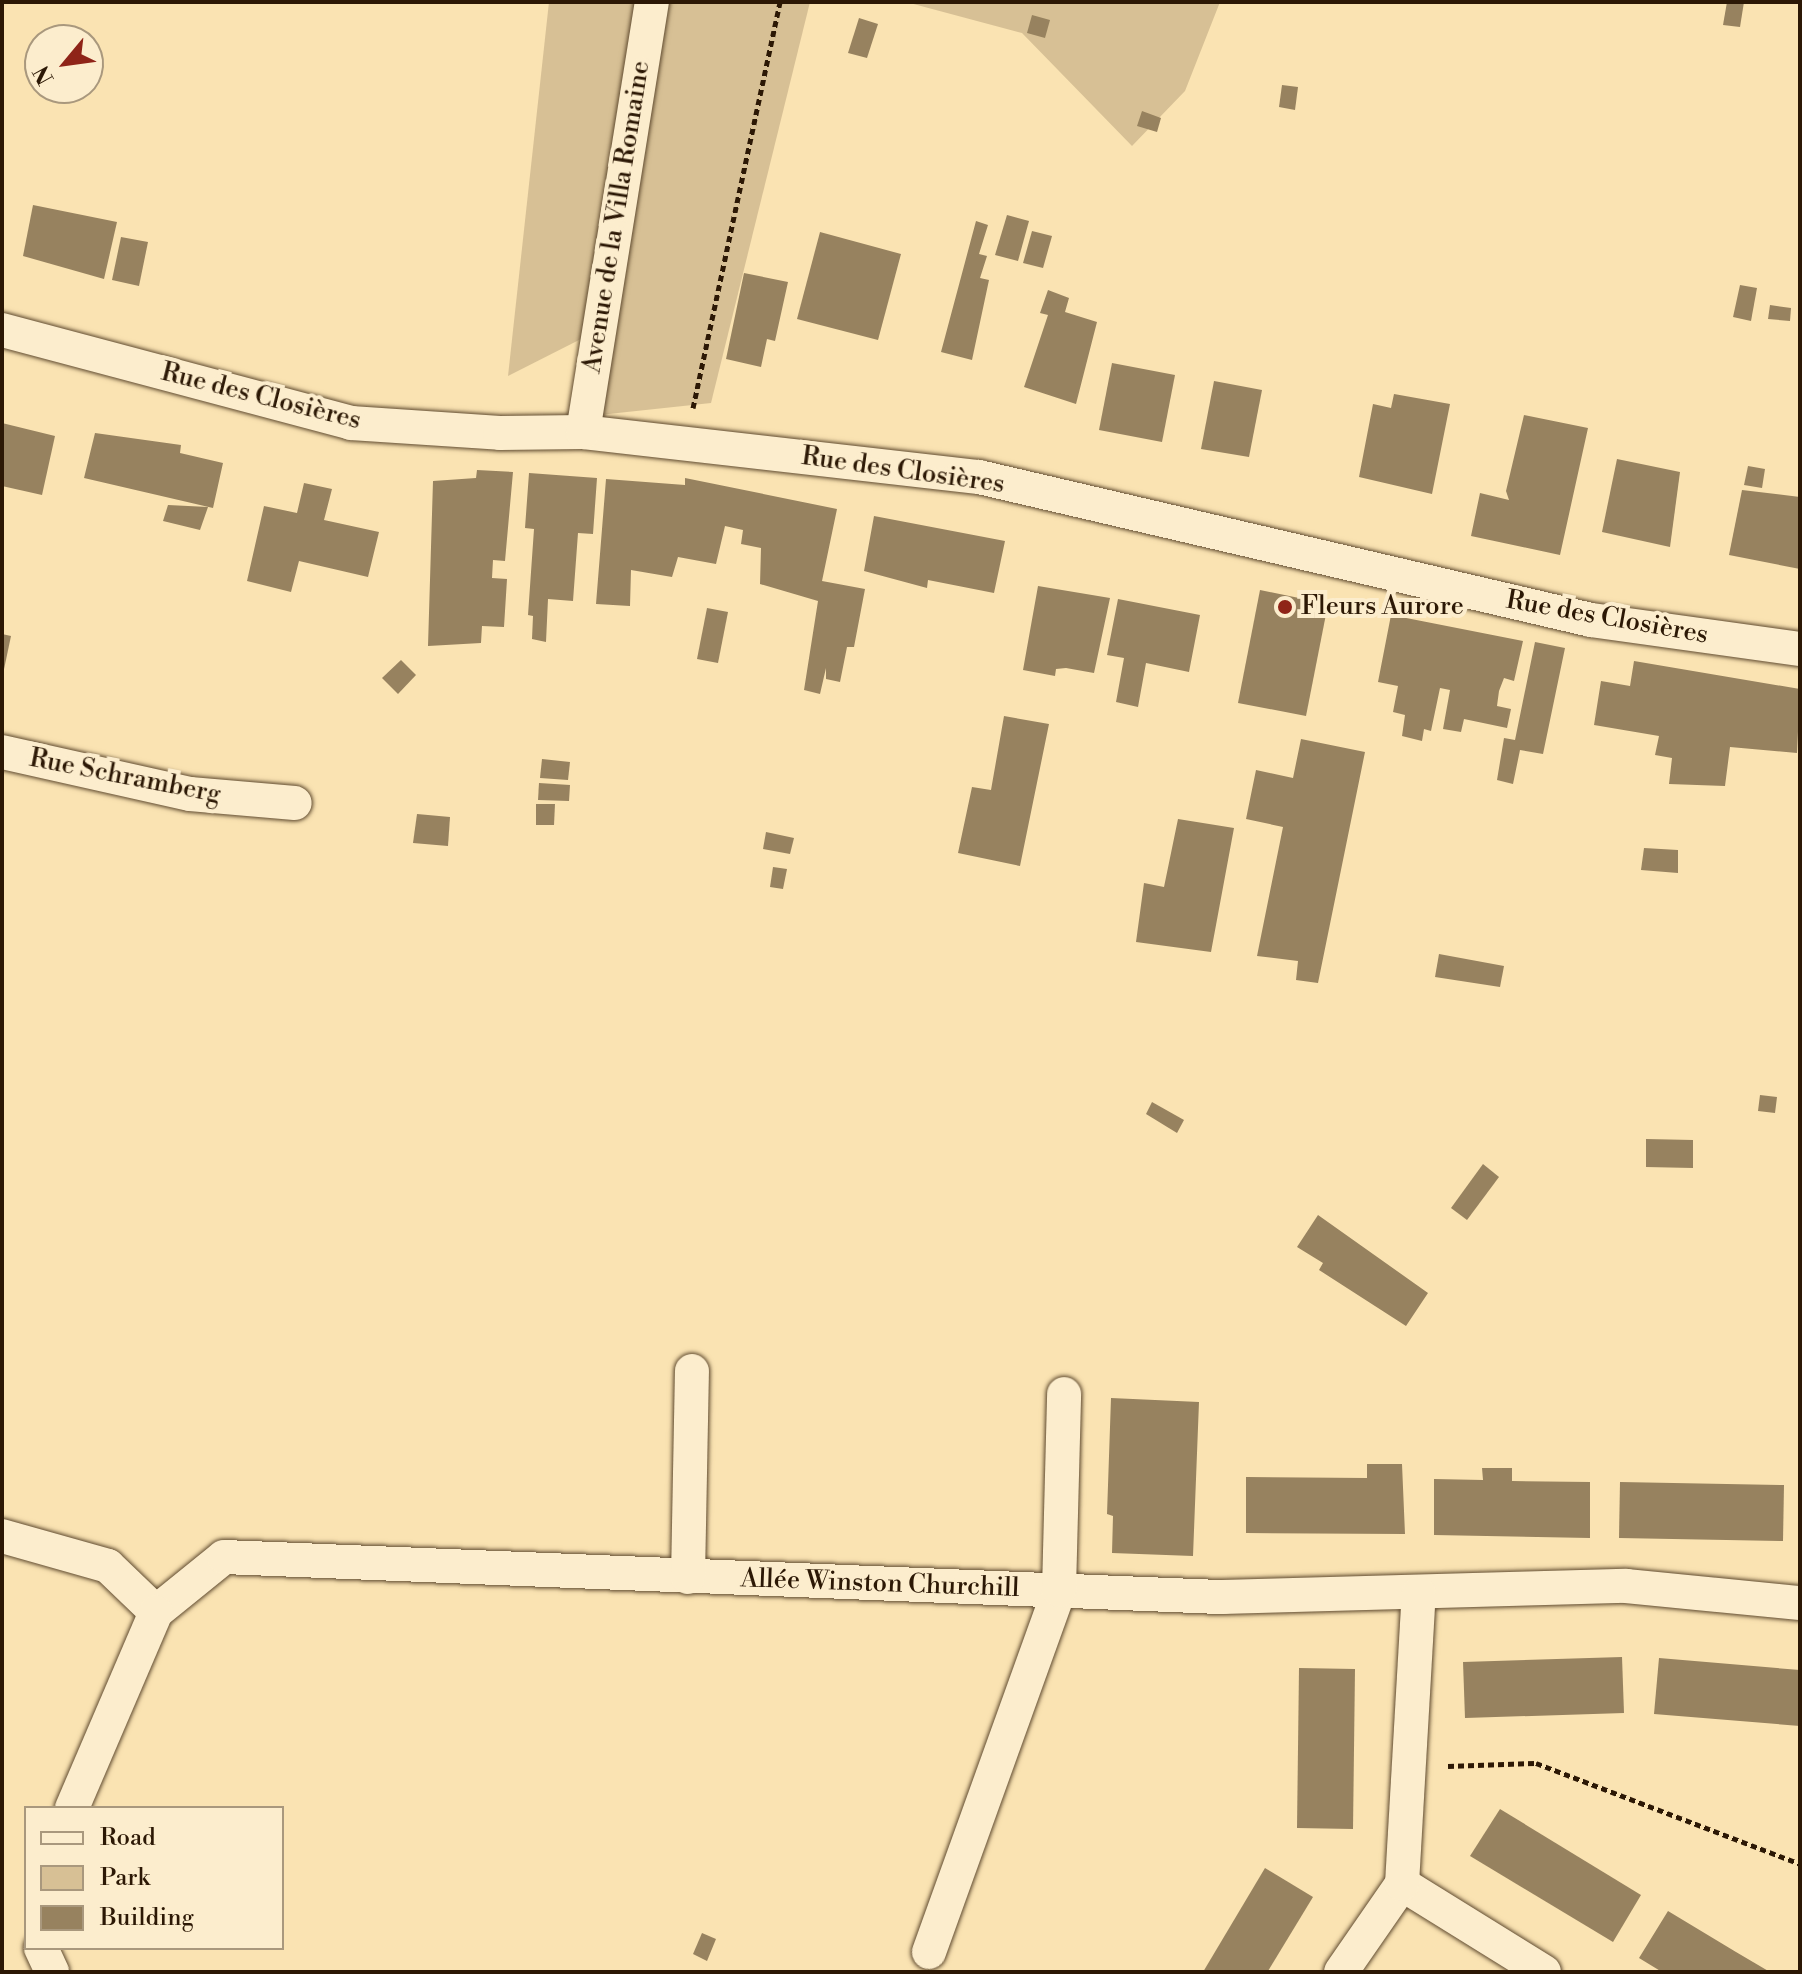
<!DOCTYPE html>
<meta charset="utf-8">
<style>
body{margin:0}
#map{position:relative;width:1802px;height:1974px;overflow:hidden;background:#fae3b2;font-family:"Libre Bodoni",serif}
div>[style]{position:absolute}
.green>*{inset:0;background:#d7c095}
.building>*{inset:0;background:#97825f}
.path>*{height:5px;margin-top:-2.5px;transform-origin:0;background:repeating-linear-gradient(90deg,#2c1805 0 6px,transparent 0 10px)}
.roads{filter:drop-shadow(0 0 2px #604b30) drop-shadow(0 0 2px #604b30)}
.minor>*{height:34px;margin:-17px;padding:0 17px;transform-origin:17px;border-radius:17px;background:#fcedcd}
.dots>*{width:22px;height:22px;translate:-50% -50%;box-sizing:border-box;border:4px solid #fcedcd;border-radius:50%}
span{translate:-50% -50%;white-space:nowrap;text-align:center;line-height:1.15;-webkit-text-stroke:8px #fcedcd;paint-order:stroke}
.street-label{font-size:26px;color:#2c1805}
.poi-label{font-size:26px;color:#2c1805}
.left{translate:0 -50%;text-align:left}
.frame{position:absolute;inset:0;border:4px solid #2c1805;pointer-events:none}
.legend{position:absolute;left:24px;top:1806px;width:260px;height:144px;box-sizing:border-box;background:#fcedcd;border:2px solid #a9987d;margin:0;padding:10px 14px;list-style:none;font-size:24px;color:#2c1805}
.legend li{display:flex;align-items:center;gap:16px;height:40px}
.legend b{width:40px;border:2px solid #a9987d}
.north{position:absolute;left:24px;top:24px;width:80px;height:80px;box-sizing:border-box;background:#fcedcd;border:2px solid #a9987d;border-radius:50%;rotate:241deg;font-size:22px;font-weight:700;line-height:32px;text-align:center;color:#2c1805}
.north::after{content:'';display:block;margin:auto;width:28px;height:36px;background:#8f2418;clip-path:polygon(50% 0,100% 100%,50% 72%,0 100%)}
</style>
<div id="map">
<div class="green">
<i style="clip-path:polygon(549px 2px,637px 2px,581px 339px,508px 376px)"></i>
<i style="clip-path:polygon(662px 2px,810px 2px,711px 403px,599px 415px)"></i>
<i style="clip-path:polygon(906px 2px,1220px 2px,1185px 91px,1132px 146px,1022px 33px)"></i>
</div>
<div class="building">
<i style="clip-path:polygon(1727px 2px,1744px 2px,1740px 27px,1723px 25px)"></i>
<i style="clip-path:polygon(1032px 15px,1050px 20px,1045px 38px,1027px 33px)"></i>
<i style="clip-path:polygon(859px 18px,878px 24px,867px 58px,848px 53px)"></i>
<i style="clip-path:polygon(1282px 85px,1298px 87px,1295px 110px,1279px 107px)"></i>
<i style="clip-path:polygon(1142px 111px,1161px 118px,1157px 132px,1137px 126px)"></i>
<i style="clip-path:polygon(33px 205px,117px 222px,104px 279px,23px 256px)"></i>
<i style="clip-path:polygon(1007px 215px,1029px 221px,1018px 261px,995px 255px)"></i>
<i style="clip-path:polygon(976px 221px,988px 225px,979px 254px,987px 256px,980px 278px,989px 280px,972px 360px,941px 352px)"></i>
<i style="clip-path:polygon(1032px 231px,1052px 236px,1043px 268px,1023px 263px)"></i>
<i style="clip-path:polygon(820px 232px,901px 254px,878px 340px,797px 319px)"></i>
<i style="clip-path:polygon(121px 237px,148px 242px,139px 286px,112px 280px)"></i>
<i style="clip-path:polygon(744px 273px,788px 282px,775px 341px,767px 339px,761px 367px,726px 359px)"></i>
<i style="clip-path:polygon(1740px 285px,1757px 288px,1751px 321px,1733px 317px)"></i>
<i style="clip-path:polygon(1048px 290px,1069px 298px,1065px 312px,1097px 322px,1076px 404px,1024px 387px,1048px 315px,1040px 313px)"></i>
<i style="clip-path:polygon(1770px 305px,1791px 308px,1790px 321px,1768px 319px)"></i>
<i style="clip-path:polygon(1112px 363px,1175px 375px,1162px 442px,1099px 430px)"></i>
<i style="clip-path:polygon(1214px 381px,1262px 390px,1249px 457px,1201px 449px)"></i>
<i style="clip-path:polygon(1394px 394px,1450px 404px,1432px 494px,1359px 477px,1373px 404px,1391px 408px)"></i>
<i style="clip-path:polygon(1524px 415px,1588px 428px,1560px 555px,1471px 536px,1480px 493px,1509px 500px,1506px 491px)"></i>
<i style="clip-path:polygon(2px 423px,55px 436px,42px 495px,2px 486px)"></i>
<i style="clip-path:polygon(95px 433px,181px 445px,180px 453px,223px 463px,213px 508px,84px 478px)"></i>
<i style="clip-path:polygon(1617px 459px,1680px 472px,1670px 547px,1602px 532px)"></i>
<i style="clip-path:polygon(1748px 466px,1765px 469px,1762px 488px,1744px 485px)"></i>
<i style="clip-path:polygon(477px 470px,513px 472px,505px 561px,493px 560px,492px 578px,507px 579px,504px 627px,482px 626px,481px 643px,428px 646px,433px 481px,476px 478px)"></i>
<i style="clip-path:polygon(529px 473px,597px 478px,593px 534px,578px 533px,573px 601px,548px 599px,546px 642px,532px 639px,533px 616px,528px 615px,534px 529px,525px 528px)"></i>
<i style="clip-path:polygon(685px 478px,837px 509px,822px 581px,865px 589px,854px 647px,847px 647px,840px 682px,826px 679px,826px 668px,820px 694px,804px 690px,818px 601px,760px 584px,761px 548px,741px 544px,743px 530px,725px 526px,716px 564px,678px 557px,672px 577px,631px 570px,630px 606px,596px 604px,606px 479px,685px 485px)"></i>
<i style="clip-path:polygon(304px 483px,332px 489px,324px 520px,379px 532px,368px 577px,299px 561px,291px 592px,247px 581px,264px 506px,297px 513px)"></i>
<i style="clip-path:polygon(1742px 490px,1800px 497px,1800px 569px,1729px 555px)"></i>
<i style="clip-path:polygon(168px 505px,208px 507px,200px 530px,163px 521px)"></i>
<i style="clip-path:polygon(874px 516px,1005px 541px,994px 593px,928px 580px,927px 588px,864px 571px)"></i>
<i style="clip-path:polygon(1038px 586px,1110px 598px,1094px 673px,1066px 668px,1056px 669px,1055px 676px,1023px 670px)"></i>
<i style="clip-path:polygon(1260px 590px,1328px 604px,1306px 716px,1238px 703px)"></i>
<i style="clip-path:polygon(1118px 599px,1200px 615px,1189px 672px,1146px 663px,1138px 707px,1116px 702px,1124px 658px,1107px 655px)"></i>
<i style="clip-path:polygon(707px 608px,728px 612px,718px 663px,697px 659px)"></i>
<i style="clip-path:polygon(1391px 615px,1523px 641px,1514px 681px,1504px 678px,1499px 691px,1497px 706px,1511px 709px,1507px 728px,1464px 719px,1461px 732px,1443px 729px,1450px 690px,1440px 688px,1431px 731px,1424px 729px,1422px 741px,1402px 736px,1405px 715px,1393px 712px,1398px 686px,1378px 682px)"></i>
<i style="clip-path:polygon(2px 634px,11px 636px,3px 674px,2px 674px)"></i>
<i style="clip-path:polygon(1535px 642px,1565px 648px,1543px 754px,1520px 750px,1513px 784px,1497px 780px,1504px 738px,1515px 740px)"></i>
<i style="clip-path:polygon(401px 660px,416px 675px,398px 694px,382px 678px)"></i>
<i style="clip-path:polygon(1634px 661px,1800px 689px,1797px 753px,1730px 747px,1725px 786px,1669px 784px,1672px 758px,1655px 755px,1659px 736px,1594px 725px,1601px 681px,1630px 686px)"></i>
<i style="clip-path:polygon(1004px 716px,1049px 724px,1020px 866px,958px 853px,972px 787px,991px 790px)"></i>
<i style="clip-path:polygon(1301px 739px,1365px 752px,1318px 983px,1296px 980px,1298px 961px,1257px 956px,1283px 827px,1246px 819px,1256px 770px,1293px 778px)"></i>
<i style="clip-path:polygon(542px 759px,570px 762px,568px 780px,540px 778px)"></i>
<i style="clip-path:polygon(539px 783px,570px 785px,569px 801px,538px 800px)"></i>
<i style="clip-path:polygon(536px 804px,555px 804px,554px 825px,536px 825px)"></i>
<i style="clip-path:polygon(417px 814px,450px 817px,448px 846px,413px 843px)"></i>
<i style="clip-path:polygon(1178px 819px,1234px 828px,1211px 952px,1136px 942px,1144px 883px,1164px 887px)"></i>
<i style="clip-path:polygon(766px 832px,794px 838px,790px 854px,763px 849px)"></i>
<i style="clip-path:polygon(1644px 848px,1678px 850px,1678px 873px,1641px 870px)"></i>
<i style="clip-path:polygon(773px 867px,787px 869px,783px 889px,770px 887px)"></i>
<i style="clip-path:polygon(1439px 954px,1504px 966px,1500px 987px,1435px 977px)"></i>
<i style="clip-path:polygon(1760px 1095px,1777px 1097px,1775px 1113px,1758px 1111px)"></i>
<i style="clip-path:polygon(1152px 1102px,1184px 1120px,1177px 1133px,1146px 1114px)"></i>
<i style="clip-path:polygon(1646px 1139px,1693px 1140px,1693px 1168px,1646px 1167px)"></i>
<i style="clip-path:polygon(1483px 1164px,1499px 1177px,1467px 1220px,1451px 1208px)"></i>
<i style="clip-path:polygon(1318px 1215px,1428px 1293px,1406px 1326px,1319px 1270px,1323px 1263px,1297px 1247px)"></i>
<i style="clip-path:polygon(1111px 1398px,1199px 1402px,1193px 1556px,1112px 1553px,1113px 1516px,1107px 1514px)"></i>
<i style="clip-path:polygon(1367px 1464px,1402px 1464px,1405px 1534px,1246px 1533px,1246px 1477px,1367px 1478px)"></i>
<i style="clip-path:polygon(1482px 1468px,1512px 1468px,1512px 1481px,1590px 1482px,1590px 1538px,1434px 1535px,1434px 1479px,1483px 1480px)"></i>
<i style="clip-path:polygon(1620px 1482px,1784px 1485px,1783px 1541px,1619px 1538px)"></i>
<i style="clip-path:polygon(1622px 1657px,1624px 1713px,1465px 1718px,1463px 1662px)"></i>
<i style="clip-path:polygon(1659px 1658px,1800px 1670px,1800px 1726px,1654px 1714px)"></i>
<i style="clip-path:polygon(1299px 1668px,1355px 1669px,1353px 1829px,1297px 1828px)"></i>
<i style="clip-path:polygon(1500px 1809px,1641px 1895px,1613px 1942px,1470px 1856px)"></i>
<i style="clip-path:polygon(1265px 1868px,1313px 1897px,1268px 1971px,1203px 1972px)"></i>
<i style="clip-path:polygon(1668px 1911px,1736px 1952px,1770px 1972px,1662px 1972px,1639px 1958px)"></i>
<i style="clip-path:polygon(702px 1933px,716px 1939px,707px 1961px,693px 1954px)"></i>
</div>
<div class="path">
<i style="left:693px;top:408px;width:415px;rotate:-77.9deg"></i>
<i style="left:1448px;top:1766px;width:88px;rotate:-2deg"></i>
<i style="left:1536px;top:1763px;width:283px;rotate:20.9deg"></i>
</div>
<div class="roads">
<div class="minor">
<i style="left:2px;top:330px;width:361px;rotate:14.9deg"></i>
<i style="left:351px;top:423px;width:149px;rotate:3.8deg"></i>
<i style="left:500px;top:433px;width:83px;rotate:-0.7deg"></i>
<i style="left:583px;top:432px;width:399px;rotate:6.5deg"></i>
<i style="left:979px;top:477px;width:628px;rotate:13.15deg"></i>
<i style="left:1591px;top:620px;width:211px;rotate:7.9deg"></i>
<i style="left:583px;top:432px;width:436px;rotate:-80.9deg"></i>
<i style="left:2px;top:752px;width:193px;rotate:12.6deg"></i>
<i style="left:190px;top:794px;width:105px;rotate:4.9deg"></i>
<i style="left:2px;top:1536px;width:110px;rotate:15.8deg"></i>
<i style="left:108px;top:1566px;width:66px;rotate:43.8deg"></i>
<i style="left:156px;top:1612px;width:87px;rotate:-39deg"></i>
<i style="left:224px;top:1557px;width:999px;rotate:2.3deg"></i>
<i style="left:1222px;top:1597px;width:404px;rotate:-1.6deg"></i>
<i style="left:1626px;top:1586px;width:175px;rotate:5.6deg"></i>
<i style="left:688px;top:1577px;width:206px;rotate:-88.9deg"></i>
<i style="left:72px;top:1808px;width:213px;rotate:-66.8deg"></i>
<i style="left:1402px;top:1884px;width:167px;rotate:31.8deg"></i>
<i style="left:41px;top:1948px;width:26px;rotate:65deg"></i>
<i style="left:929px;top:1952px;width:385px;rotate:-70.2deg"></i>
<i style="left:1059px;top:1590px;width:196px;rotate:-88.5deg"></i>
<i style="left:1341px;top:1972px;width:107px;rotate:-55.3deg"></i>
<i style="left:1402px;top:1884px;width:291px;rotate:-86.7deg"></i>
</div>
</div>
<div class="dots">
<i style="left:1285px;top:607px;background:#8f2418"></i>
</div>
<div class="street-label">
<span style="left:617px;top:217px;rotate:-81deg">Avenue de la Villa Romaine</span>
<span style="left:261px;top:397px;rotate:14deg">Rue des Closières</span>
<span style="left:903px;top:471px;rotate:8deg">Rue des Closières</span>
<span style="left:1607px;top:618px;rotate:10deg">Rue des Closières</span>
<span style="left:125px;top:777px;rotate:11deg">Rue Schramberg</span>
<span style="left:880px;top:1584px;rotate:2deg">Allée Winston Churchill</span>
</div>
<div class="poi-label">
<span class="left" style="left:1301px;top:607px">Fleurs Aurore</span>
</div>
<div class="frame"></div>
<ul class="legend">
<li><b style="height:10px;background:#fcedcd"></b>Road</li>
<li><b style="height:22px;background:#d7c095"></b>Park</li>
<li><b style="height:22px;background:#97825f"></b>Building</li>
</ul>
<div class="north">N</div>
</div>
